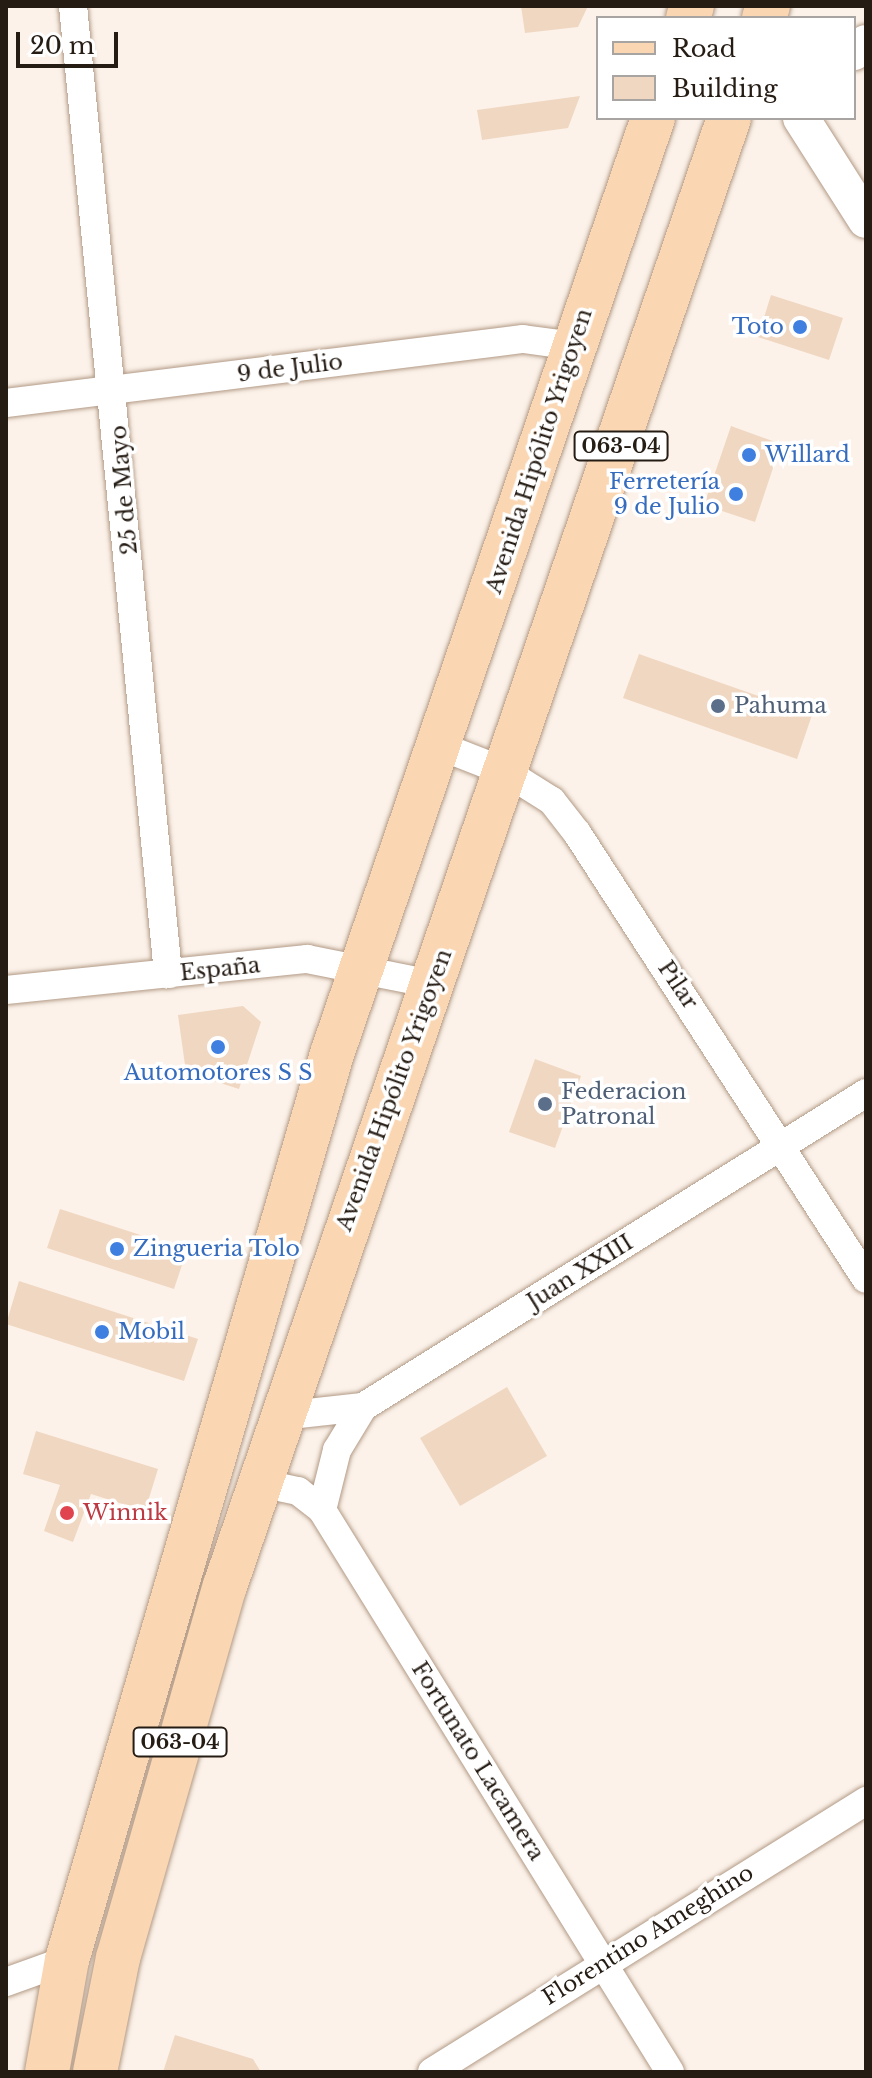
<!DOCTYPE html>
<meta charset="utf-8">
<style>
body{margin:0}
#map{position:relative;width:872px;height:2078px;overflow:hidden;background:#fcf2e9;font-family:"Libre Baskerville",serif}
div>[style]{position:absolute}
.building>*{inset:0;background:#f0d7c1}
.roads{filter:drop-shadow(0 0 2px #b29a86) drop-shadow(0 0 2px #b29a86)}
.minor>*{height:28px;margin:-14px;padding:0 14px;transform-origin:14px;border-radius:14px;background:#fff}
.tertiary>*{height:36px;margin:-18px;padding:0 18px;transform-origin:18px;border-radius:18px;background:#fff}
.primary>*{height:44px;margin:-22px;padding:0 22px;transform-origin:22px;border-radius:22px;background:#fad6b2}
.dots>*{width:22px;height:22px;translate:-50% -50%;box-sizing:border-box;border:4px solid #fff;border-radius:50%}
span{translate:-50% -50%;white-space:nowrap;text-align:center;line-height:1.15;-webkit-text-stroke:7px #fff;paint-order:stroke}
.shield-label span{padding:2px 6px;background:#fff;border:2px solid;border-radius:6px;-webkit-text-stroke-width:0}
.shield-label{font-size:20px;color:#251c14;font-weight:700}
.shop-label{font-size:22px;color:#366cbe}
.right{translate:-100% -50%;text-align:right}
.left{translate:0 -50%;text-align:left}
.street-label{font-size:22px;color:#251c14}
.service-label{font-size:22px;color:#4e5e75}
.health-label{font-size:22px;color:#be3a42}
.frame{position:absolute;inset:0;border:8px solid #251c14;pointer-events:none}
.legend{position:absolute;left:596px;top:16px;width:260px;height:104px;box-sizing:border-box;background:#fff;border:2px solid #a8a4a1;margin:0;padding:10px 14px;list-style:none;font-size:24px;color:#251c14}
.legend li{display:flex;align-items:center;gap:16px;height:40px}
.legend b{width:40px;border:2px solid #a8a4a1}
.scale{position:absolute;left:16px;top:32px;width:102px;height:36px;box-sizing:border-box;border:4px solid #251c14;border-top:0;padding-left:10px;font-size:24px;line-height:28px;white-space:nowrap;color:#251c14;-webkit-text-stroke:6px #fff;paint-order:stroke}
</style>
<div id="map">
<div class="building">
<i style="clip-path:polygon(521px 6px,588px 6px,578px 27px,525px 33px)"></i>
<i style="clip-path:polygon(580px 96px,568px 128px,482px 140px,477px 110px)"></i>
<i style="clip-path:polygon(771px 295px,843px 318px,829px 360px,758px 337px)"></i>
<i style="clip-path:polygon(731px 426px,781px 444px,755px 522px,704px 505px)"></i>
<i style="clip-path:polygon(639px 654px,812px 715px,797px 759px,623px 698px)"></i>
<i style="clip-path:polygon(243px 1006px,261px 1022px,239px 1089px,186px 1072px,178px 1015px)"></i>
<i style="clip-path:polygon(535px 1059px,581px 1076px,555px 1148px,509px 1132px)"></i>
<i style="clip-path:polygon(60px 1209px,187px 1250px,174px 1289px,47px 1248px)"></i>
<i style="clip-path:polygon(19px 1281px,198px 1339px,184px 1381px,6px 1324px)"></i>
<i style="clip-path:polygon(507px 1387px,547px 1456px,460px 1506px,420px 1438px)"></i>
<i style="clip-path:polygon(36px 1431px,158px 1469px,145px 1511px,91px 1494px,73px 1542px,44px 1531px,60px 1485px,23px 1474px)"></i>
<i style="clip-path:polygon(175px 2035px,253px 2059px,261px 2072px,163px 2072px)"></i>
</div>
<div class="roads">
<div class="minor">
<i style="left:73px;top:6px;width:973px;rotate:84.39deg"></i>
<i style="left:6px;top:403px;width:521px;rotate:-7.06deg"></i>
<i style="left:523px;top:339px;width:51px;rotate:7.8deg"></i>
<i style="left:440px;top:746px;width:71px;rotate:21.5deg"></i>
<i style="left:506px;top:772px;width:54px;rotate:32.2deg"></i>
<i style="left:552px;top:801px;width:41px;rotate:52deg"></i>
<i style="left:577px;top:833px;width:531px;rotate:57.06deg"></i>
<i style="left:6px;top:990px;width:303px;rotate:-5.9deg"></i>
<i style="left:307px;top:959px;width:127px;rotate:11.3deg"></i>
<i style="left:281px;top:1416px;width:82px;rotate:-6.3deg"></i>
<i style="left:363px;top:1407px;width:593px;rotate:-31.97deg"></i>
<i style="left:260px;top:1483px;width:39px;rotate:12deg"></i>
<i style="left:298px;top:1491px;width:31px;rotate:38deg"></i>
<i style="left:322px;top:1510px;width:661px;rotate:58.23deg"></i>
<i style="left:322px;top:1510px;width:62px;rotate:-76deg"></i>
<i style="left:337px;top:1450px;width:50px;rotate:-58.8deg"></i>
<i style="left:6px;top:1982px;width:65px;rotate:-19.8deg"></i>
<i style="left:432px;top:2072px;width:512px;rotate:-31.98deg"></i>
</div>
<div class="tertiary">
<i style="left:854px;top:52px;width:15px;rotate:-37deg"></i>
<i style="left:801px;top:118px;width:121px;rotate:57.5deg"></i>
</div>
<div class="primary">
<i style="left:688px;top:18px;width:13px;rotate:-72deg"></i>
<i style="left:764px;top:18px;width:13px;rotate:-72deg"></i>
<i style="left:47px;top:2072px;width:114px;rotate:-79.9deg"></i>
<i style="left:67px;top:1960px;width:944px;rotate:-73.7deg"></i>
<i style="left:332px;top:1054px;width:990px;rotate:-71.07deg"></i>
<i style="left:95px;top:2072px;width:116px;rotate:-78.6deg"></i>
<i style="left:118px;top:1958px;width:387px;rotate:-74deg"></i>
<i style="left:225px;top:1586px;width:1552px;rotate:-71.05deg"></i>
</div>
</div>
<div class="dots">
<i style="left:800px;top:327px;background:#3f7fe0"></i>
<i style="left:749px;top:455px;background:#3f7fe0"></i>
<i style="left:736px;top:494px;background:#3f7fe0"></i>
<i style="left:718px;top:706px;background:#5c6f8a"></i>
<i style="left:218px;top:1047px;background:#3f7fe0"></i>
<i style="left:545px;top:1104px;background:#5c6f8a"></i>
<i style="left:117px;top:1249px;background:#3f7fe0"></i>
<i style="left:102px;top:1332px;background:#3f7fe0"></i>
<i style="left:67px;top:1513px;background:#e0444e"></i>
</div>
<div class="shield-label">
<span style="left:621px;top:446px">063-04</span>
<span style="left:180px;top:1742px">063-04</span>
</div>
<div class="shop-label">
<span class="right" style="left:784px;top:327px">Toto</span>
<span class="left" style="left:765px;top:455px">Willard</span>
<span class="right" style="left:720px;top:494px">Ferretería<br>9 de Julio</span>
<span style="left:218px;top:1073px">Automotores S S</span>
<span class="left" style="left:133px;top:1249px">Zingueria Tolo</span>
<span class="left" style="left:118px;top:1332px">Mobil</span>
</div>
<div class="street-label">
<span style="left:290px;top:368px;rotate:-7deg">9 de Julio</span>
<span style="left:539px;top:451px;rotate:-72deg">Avenida Hipólito Yrigoyen</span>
<span style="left:124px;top:490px;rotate:-95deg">25 de Mayo</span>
<span style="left:220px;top:969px;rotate:-6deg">España</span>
<span style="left:678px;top:985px;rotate:56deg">Pilar</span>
<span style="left:394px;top:1090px;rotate:-70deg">Avenida Hipólito Yrigoyen</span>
<span style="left:580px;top:1272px;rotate:-32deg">Juan XXIII</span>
<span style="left:478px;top:1761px;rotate:58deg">Fortunato Lacamera</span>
<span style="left:648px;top:1935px;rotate:-32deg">Florentino Ameghino</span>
</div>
<div class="service-label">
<span class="left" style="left:734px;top:706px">Pahuma</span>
<span class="left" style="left:561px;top:1104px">Federacion<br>Patronal</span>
</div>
<div class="health-label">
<span class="left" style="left:83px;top:1513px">Winnik</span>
</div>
<div class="frame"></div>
<ul class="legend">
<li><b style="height:10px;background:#fad6b2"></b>Road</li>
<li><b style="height:22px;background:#f0d7c1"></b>Building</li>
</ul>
<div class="scale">20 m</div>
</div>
